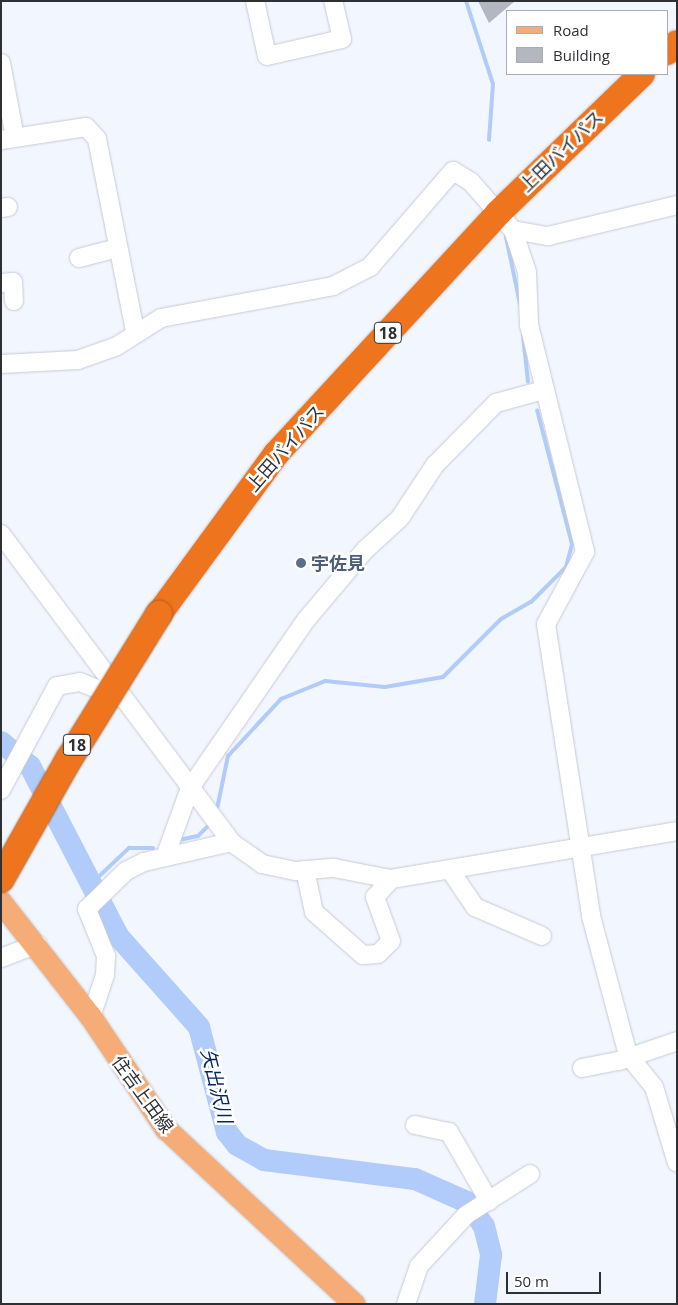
<!DOCTYPE html>
<meta charset="utf-8">
<style>
body{margin:0}
#map{position:relative;width:678px;height:1305px;overflow:hidden;background:#f2f6ff;font-family:"Open Sans","Noto Sans JP",sans-serif}
div>[style]{position:absolute}
.stream>*{height:4px;margin:-2px;padding:0 2px;transform-origin:2px;border-radius:2px;background:#b1cbfa}
.river>*{height:22px;margin:-11px;padding:0 11px;transform-origin:11px;border-radius:11px;background:#b1cbfa}
.building>*{inset:0;background:#b3b8c0}
.roads{filter:drop-shadow(0 0 1px #c7cbd3) drop-shadow(0 0 1px #c7cbd3)}
.minor>*{height:18px;margin:-9px;padding:0 9px;transform-origin:9px;border-radius:9px;background:#fff}
.major>*{height:22px;margin:-11px;padding:0 11px;transform-origin:11px;border-radius:11px;background:#f5ac77}
.highway>*{height:26px;margin:-13px;padding:0 13px;transform-origin:13px;border-radius:13px;background:#ee751d}
.bridges{filter:drop-shadow(0 0 1px #ab5d25) drop-shadow(0 0 1px #ab5d25)}
.highway-bridge>*{height:26px;margin:-13px;padding:0 13px;transform-origin:13px;border-radius:13px;background:#ee751d}
.dots>*{width:14px;height:14px;translate:-50% -50%;box-sizing:border-box;border:2px solid #fff;border-radius:50%}
span{translate:-50% -50%;white-space:nowrap;text-align:center;line-height:1.15;-webkit-text-stroke:5px #fff;paint-order:stroke}
.shield-label span{padding:1px 4px;background:#fff;border:1px solid;border-radius:4px;-webkit-text-stroke-width:0}
.shield-label{font-size:16px;color:#2f3034;font-weight:700}
.street-label{font-size:18px;color:#2f3034}
.service-label{font-size:18px;color:#4e5e75;font-weight:700}
.left{translate:0 -50%;text-align:left}
.water-label{font-size:19px;color:#052565;font-style:italic}
.frame{position:absolute;inset:0;border:2px solid #2f3034;pointer-events:none}
.legend{position:absolute;left:506px;top:10px;width:162px;height:65px;box-sizing:border-box;background:#fff;border:1px solid #acacae;margin:0;padding:6px 9px;list-style:none;font-size:15px;color:#2f3034}
.legend li{display:flex;align-items:center;gap:10px;height:25px}
.legend b{width:25px;border:1px solid #acacae}
.scale{position:absolute;left:506px;top:1272px;width:95px;height:22px;box-sizing:border-box;border:2px solid #2f3034;border-top:0;padding-left:6px;font-size:15px;line-height:18px;white-space:nowrap;color:#2f3034;-webkit-text-stroke:4px #fff;paint-order:stroke}
</style>
<div id="map">
<div class="stream">
<i style="left:466px;top:1px;width:87px;rotate:72deg"></i>
<i style="left:493px;top:84px;width:56px;rotate:94.1deg"></i>
<i style="left:506px;top:237px;width:68px;rotate:78.2deg"></i>
<i style="left:523px;top:335px;width:47px;rotate:83.9deg"></i>
<i style="left:217px;top:809px;width:54px;rotate:-78.3deg"></i>
<i style="left:228px;top:756px;width:78px;rotate:-47.1deg"></i>
<i style="left:281px;top:699px;width:48px;rotate:-22.2deg"></i>
<i style="left:325px;top:681px;width:60px;rotate:5.7deg"></i>
<i style="left:385px;top:687px;width:59px;rotate:-9.8deg"></i>
<i style="left:443px;top:677px;width:82px;rotate:-45deg"></i>
<i style="left:501px;top:619px;width:34px;rotate:-30deg"></i>
<i style="left:531px;top:602px;width:49px;rotate:-45deg"></i>
<i style="left:566px;top:567px;width:24px;rotate:-75deg"></i>
<i style="left:572px;top:544px;width:138px;rotate:-104.6deg"></i>
<i style="left:179px;top:840px;width:19px;rotate:-12deg"></i>
<i style="left:198px;top:836px;width:13px;rotate:-45deg"></i>
<i style="left:93px;top:882px;width:50px;rotate:-43.4deg"></i>
<i style="left:129px;top:848px;width:24px"></i>
</div>
<div class="river">
<i style="left:1px;top:742px;width:38px;rotate:40deg"></i>
<i style="left:30px;top:766px;width:191px;rotate:62.6deg"></i>
<i style="left:118px;top:936px;width:122px;rotate:48.3deg"></i>
<i style="left:199px;top:1027px;width:109px;rotate:75.1deg"></i>
<i style="left:227px;top:1132px;width:16px;rotate:52deg"></i>
<i style="left:237px;top:1145px;width:31px;rotate:29deg"></i>
<i style="left:264px;top:1160px;width:152px;rotate:7.2deg"></i>
<i style="left:415px;top:1179px;width:57px;rotate:23.9deg"></i>
<i style="left:467px;top:1202px;width:29px;rotate:55deg"></i>
<i style="left:484px;top:1226px;width:30px;rotate:76deg"></i>
<i style="left:491px;top:1255px;width:49px;rotate:97deg"></i>
</div>
<div class="building">
<i style="clip-path:polygon(478px 1px,515px 1px,489px 23px)"></i>
</div>
<div class="roads">
<div class="minor">
<i style="left:255px;top:1px;width:56px;rotate:77.7deg"></i>
<i style="left:267px;top:56px;width:77px;rotate:-12.8deg"></i>
<i style="left:342px;top:39px;width:39px;rotate:-103deg"></i>
<i style="left:1px;top:63px;width:76px;rotate:79.4deg"></i>
<i style="left:1px;top:140px;width:86px;rotate:-8.7deg"></i>
<i style="left:86px;top:127px;width:16px;rotate:47deg"></i>
<i style="left:97px;top:139px;width:196px;rotate:78.8deg"></i>
<i style="left:1px;top:208px;width:7px;rotate:-8deg"></i>
<i style="left:513px;top:230px;width:36px;rotate:10deg"></i>
<i style="left:548px;top:236px;width:133px;rotate:-13.5deg"></i>
<i style="left:79px;top:258px;width:40px;rotate:-14.4deg"></i>
<i style="left:1px;top:283px;width:12px;rotate:-5deg"></i>
<i style="left:13px;top:282px;width:19px;rotate:87deg"></i>
<i style="left:1px;top:364px;width:77px;rotate:-3deg"></i>
<i style="left:78px;top:360px;width:41px;rotate:-19.7deg"></i>
<i style="left:117px;top:346px;width:52px;rotate:-32.5deg"></i>
<i style="left:161px;top:318px;width:175px;rotate:-10.5deg"></i>
<i style="left:333px;top:286px;width:42px;rotate:-27.2deg"></i>
<i style="left:370px;top:267px;width:127px;rotate:-49.2deg"></i>
<i style="left:453px;top:171px;width:21px;rotate:31deg"></i>
<i style="left:471px;top:182px;width:64px;rotate:48.8deg"></i>
<i style="left:513px;top:230px;width:44px;rotate:71.6deg"></i>
<i style="left:527px;top:272px;width:53px;rotate:87.8deg"></i>
<i style="left:529px;top:325px;width:234px;rotate:76.1deg"></i>
<i style="left:585px;top:552px;width:82px;rotate:118.4deg"></i>
<i style="left:546px;top:624px;width:295px;rotate:81.2deg"></i>
<i style="left:591px;top:916px;width:144px;rotate:75.1deg"></i>
<i style="left:628px;top:1055px;width:41px;rotate:50.9deg"></i>
<i style="left:654px;top:1087px;width:79px;rotate:73.2deg"></i>
<i style="left:1px;top:534px;width:384px;rotate:53.2deg"></i>
<i style="left:231px;top:842px;width:38px;rotate:35deg"></i>
<i style="left:262px;top:864px;width:35px;rotate:12deg"></i>
<i style="left:296px;top:871px;width:38px;rotate:-5deg"></i>
<i style="left:334px;top:868px;width:58px;rotate:10.9deg"></i>
<i style="left:391px;top:879px;width:290px;rotate:-9.5deg"></i>
<i style="left:1px;top:790px;width:118px;rotate:-61.7deg"></i>
<i style="left:57px;top:686px;width:23px;rotate:-10deg"></i>
<i style="left:80px;top:682px;width:42px;rotate:22.3deg"></i>
<i style="left:166px;top:854px;width:70px;rotate:-70deg"></i>
<i style="left:190px;top:788px;width:204px;rotate:-55.4deg"></i>
<i style="left:306px;top:620px;width:92px;rotate:-49.9deg"></i>
<i style="left:365px;top:550px;width:47px;rotate:-42.4deg"></i>
<i style="left:400px;top:518px;width:64px;rotate:-56.6deg"></i>
<i style="left:435px;top:465px;width:87px;rotate:-45.5deg"></i>
<i style="left:496px;top:403px;width:50px;rotate:-15.2deg"></i>
<i style="left:305px;top:870px;width:43px;rotate:77.9deg"></i>
<i style="left:314px;top:912px;width:65px;rotate:41.3deg"></i>
<i style="left:363px;top:955px;width:15px;rotate:-4deg"></i>
<i style="left:378px;top:954px;width:18px;rotate:-45deg"></i>
<i style="left:391px;top:941px;width:47px;rotate:-110deg"></i>
<i style="left:375px;top:897px;width:24px;rotate:-48deg"></i>
<i style="left:450px;top:870px;width:45px;rotate:56deg"></i>
<i style="left:475px;top:907px;width:73px;rotate:23.4deg"></i>
<i style="left:1px;top:958px;width:39px;rotate:-21deg"></i>
<i style="left:91px;top:1017px;width:44px;rotate:-71.6deg"></i>
<i style="left:105px;top:975px;width:19px;rotate:-87deg"></i>
<i style="left:106px;top:956px;width:51px;rotate:-112deg"></i>
<i style="left:87px;top:909px;width:54px;rotate:-44.3deg"></i>
<i style="left:126px;top:871px;width:20px;rotate:-27deg"></i>
<i style="left:144px;top:862px;width:89px;rotate:-12.9deg"></i>
<i style="left:582px;top:1068px;width:38px;rotate:-11deg"></i>
<i style="left:619px;top:1061px;width:61px;rotate:-19deg"></i>
<i style="left:415px;top:1125px;width:35px;rotate:12deg"></i>
<i style="left:449px;top:1132px;width:80px;rotate:59.9deg"></i>
<i style="left:406px;top:1304px;width:40px;rotate:-71.1deg"></i>
<i style="left:419px;top:1266px;width:69px;rotate:-47.3deg"></i>
<i style="left:466px;top:1215px;width:76px;rotate:-32.6deg"></i>
</div>
<div class="major">
<i style="left:1px;top:902px;width:146px;rotate:52deg"></i>
<i style="left:91px;top:1017px;width:135px;rotate:56.2deg"></i>
<i style="left:166px;top:1129px;width:257px;rotate:42.9deg"></i>
</div>
<div class="highway">
<i style="left:667px;top:52px;width:13px;rotate:-42deg"></i>
<i style="left:159px;top:614px;width:198px;rotate:-53.8deg"></i>
<i style="left:276px;top:454px;width:328px;rotate:-47.3deg"></i>
<i style="left:498px;top:213px;width:200px;rotate:-44deg"></i>
</div>
</div>
<div class="bridges">
<div class="highway-bridge">
<i style="left:1px;top:879px;width:138px;rotate:-60.5deg"></i>
<i style="left:69px;top:759px;width:171px;rotate:-58.2deg"></i>
</div>
</div>
<div class="dots">
<i style="left:301px;top:563px;background:#5c6f8a"></i>
</div>
<div class="shield-label">
<span style="left:388px;top:333px">18</span>
<span style="left:77px;top:745px">18</span>
</div>
<div class="street-label">
<span style="left:561px;top:151px;rotate:-44deg">上田バイパス</span>
<span style="left:285px;top:448px;rotate:-49deg">上田バイパス</span>
<span style="left:143px;top:1094px;rotate:54deg">住吉上田線</span>
</div>
<div class="service-label">
<span class="left" style="left:311px;top:563px">宇佐見</span>
</div>
<div class="water-label">
<span style="left:216px;top:1086px;rotate:76deg">矢出沢川</span>
</div>
<div class="frame"></div>
<ul class="legend">
<li><b style="height:6px;background:#f5ac77"></b>Road</li>
<li><b style="height:14px;background:#b3b8c0"></b>Building</li>
</ul>
<div class="scale">50 m</div>
</div>
